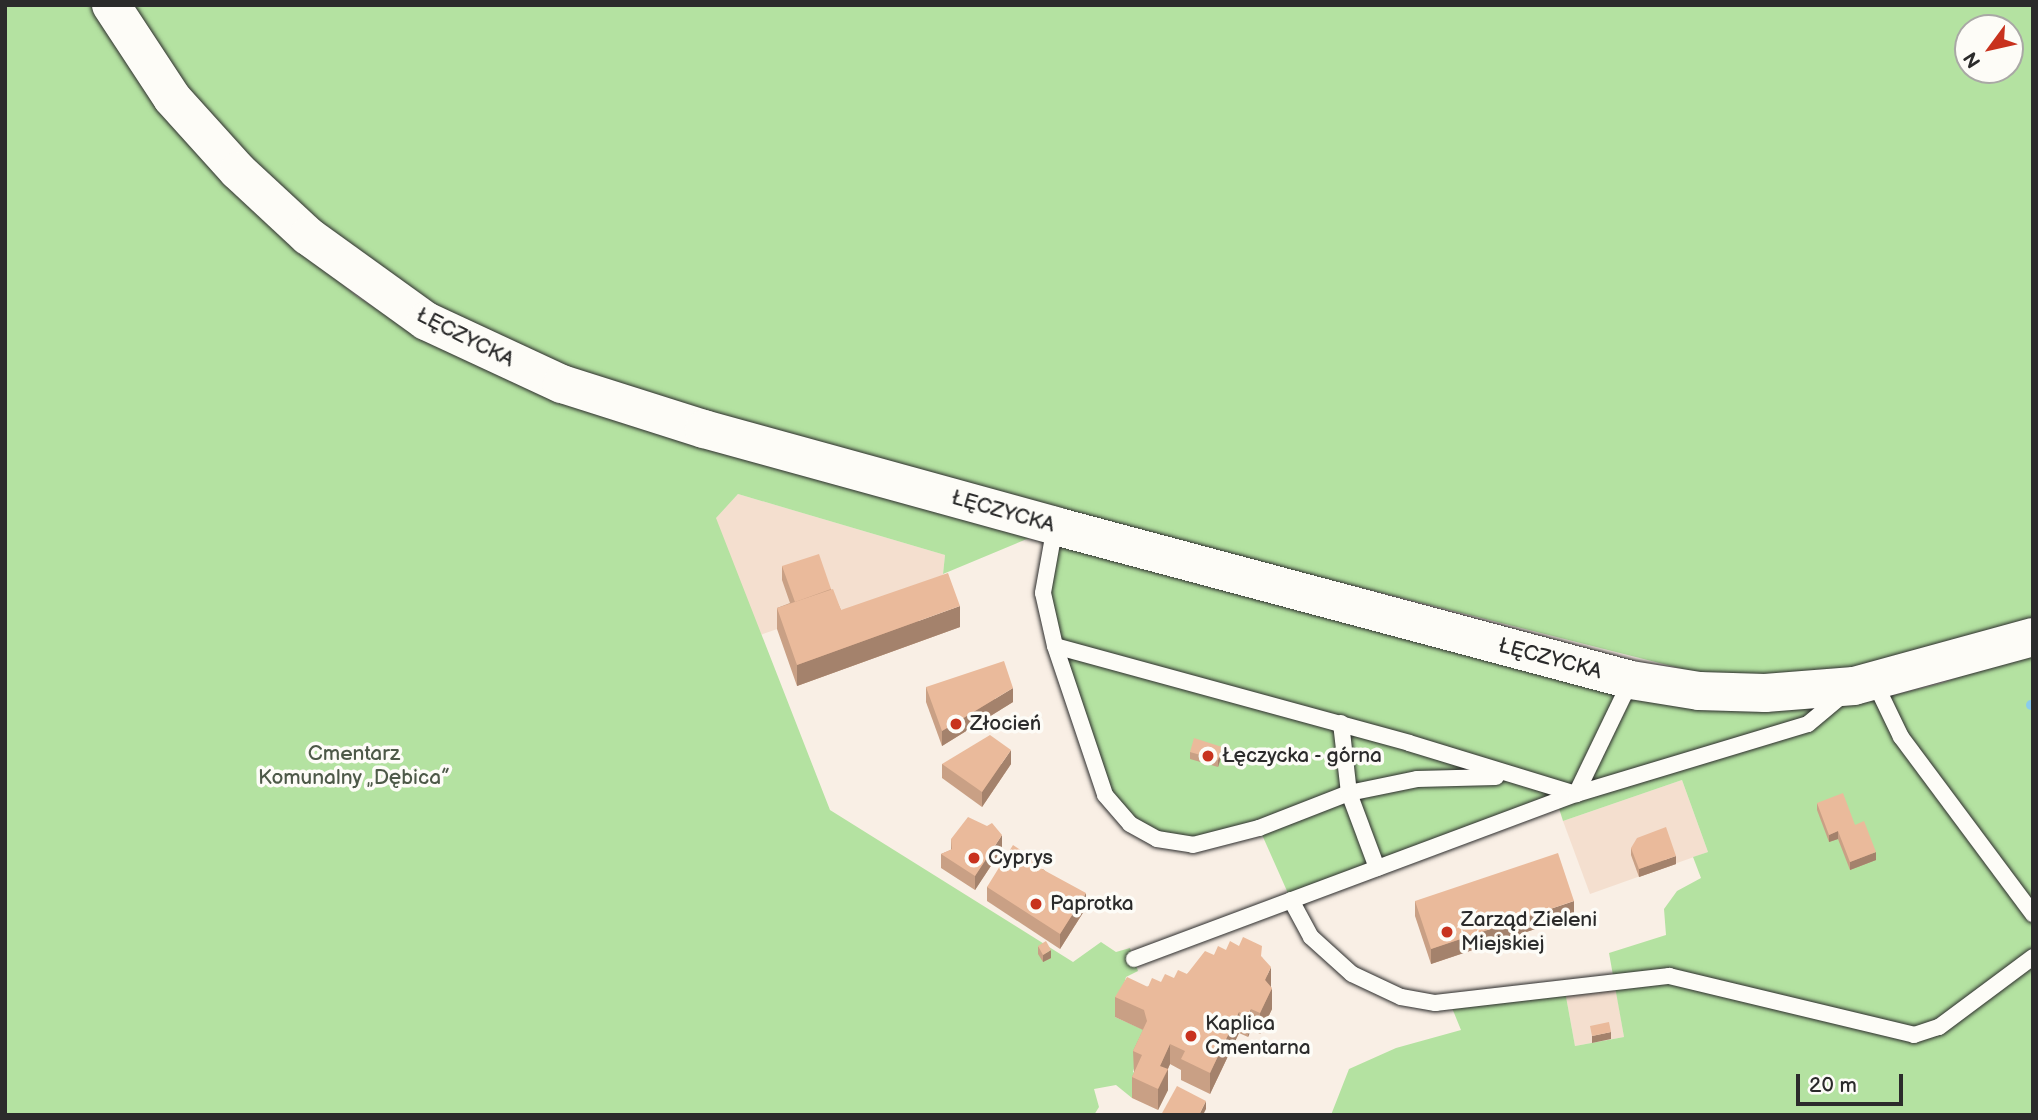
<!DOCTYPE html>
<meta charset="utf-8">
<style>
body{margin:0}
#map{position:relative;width:2038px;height:1120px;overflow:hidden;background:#f9efe5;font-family:"Balsamiq Sans",sans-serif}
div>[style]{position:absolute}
.built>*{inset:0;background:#f4dfcf}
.green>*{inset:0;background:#b4e2a1}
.stream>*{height:10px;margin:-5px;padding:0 5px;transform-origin:5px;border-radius:5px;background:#8accec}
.roads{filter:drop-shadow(0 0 2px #2b2b2b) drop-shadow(0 0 2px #2b2b2b)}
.lane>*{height:16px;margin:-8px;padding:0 8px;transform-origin:8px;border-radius:8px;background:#fdfcf7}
.secondary>*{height:38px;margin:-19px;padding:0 19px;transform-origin:19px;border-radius:19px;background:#fdfcf7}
.wall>*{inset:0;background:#c9a085}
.shaded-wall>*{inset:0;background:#a4826c}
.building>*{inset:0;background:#eaba9b}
.dots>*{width:19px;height:19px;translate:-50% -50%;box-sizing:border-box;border:4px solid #fdfcf7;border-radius:50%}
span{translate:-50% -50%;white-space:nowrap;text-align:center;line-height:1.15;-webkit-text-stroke:7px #fdfcf7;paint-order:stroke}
.street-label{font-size:21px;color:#2b2b2b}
.poi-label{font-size:21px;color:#2b2b2b}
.left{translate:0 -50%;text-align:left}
.park-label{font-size:21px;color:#4d5948}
.frame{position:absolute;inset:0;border:7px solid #2b2b2b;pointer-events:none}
.north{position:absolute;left:1954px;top:14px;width:70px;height:70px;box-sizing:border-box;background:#fdfcf7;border:2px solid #a9a8a5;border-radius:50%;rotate:237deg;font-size:19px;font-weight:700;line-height:28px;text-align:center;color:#2b2b2b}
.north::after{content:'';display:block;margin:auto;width:24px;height:32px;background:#c8321e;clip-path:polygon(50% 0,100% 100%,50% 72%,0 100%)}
.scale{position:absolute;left:1796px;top:1074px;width:107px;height:32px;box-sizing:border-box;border:4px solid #2b2b2b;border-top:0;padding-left:9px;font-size:21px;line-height:24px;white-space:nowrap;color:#2b2b2b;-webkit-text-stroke:5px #fdfcf7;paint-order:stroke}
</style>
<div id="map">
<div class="built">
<i style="clip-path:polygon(738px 494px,945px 555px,943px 574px,948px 593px,841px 631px,833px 610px,760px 635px,715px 518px)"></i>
<i style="clip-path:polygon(1682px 780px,1708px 852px,1590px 894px,1563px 821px)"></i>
<i style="clip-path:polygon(1615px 984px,1624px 1037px,1575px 1046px,1565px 991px)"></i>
</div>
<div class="green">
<i style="clip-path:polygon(5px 5px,90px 5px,306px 255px,358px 297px,432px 344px,1034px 536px,943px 574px,945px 555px,738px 494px,716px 518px,830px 810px,1073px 962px,1101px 942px,1116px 952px,1130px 948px,1138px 971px,1126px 977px,1115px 1017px,1144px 1030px,1133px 1072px,1142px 1076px,1132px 1098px,1116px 1085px,1094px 1089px,1099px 1107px,1094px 1115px,5px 1115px)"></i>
<i style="clip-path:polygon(evenodd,129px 5px,2033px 5px,2033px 618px,1930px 653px,1865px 667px,1768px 676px,1695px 672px,1061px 512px,608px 383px,491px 336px,432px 305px,325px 228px,276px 185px,185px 88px,129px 5px,1968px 28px,2010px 28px,2010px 70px,1968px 70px,1968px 28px)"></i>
<i style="clip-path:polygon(1052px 539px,1576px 684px,1882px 698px,1942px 683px,2033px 651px,2033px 1115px,1331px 1115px,1349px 1069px,1396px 1048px,1461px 1030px,1450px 1003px,1565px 991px,1575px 1046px,1624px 1037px,1609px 953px,1666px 935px,1664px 909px,1677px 891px,1701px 878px,1693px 857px,1708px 852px,1682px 780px,1563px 821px,1557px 802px,1291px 900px,1259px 828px,1174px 844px,1117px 812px,1047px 624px)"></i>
</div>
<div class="stream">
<i style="left:2031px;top:705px;width:2px"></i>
</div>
<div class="roads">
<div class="lane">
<i style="left:1055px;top:526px;width:68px;rotate:100.2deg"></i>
<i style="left:1043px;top:593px;width:54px;rotate:77.2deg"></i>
<i style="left:1055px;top:646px;width:367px;rotate:15.3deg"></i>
<i style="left:1409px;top:743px;width:175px;rotate:17deg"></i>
<i style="left:1576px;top:794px;width:242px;rotate:-16.8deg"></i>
<i style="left:1808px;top:724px;width:47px;rotate:-39.8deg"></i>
<i style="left:1055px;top:646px;width:157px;rotate:71.4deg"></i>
<i style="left:1105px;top:795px;width:38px;rotate:49deg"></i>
<i style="left:1130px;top:824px;width:31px;rotate:29deg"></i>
<i style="left:1157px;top:839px;width:36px;rotate:9deg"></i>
<i style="left:1193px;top:845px;width:68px;rotate:-14.4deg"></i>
<i style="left:1259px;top:828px;width:97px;rotate:-21.3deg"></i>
<i style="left:1349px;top:793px;width:69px;rotate:-11.6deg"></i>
<i style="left:1417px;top:779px;width:79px;rotate:-1.5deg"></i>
<i style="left:1875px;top:683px;width:60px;rotate:64.3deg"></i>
<i style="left:1901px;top:737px;width:221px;rotate:53.3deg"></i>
<i style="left:1341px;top:723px;width:70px;rotate:83.5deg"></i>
<i style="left:1349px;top:793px;width:80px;rotate:69.5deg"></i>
<i style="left:1291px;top:900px;width:42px;rotate:61.6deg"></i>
<i style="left:1311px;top:937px;width:55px;rotate:42.1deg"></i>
<i style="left:1352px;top:974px;width:54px;rotate:25.1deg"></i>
<i style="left:1401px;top:997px;width:35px;rotate:10deg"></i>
<i style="left:1435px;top:1003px;width:236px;rotate:-6.6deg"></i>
<i style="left:1669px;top:976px;width:252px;rotate:13.5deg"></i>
<i style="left:1914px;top:1035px;width:26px;rotate:-18deg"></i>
<i style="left:1939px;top:1027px;width:117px;rotate:-36.7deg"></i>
<i style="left:1134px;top:959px;width:472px;rotate:-20.5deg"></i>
<i style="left:1576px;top:794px;width:127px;rotate:-64.2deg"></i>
</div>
<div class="secondary">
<i style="left:111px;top:5px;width:111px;rotate:56.7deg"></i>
<i style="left:172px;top:98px;width:98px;rotate:47.9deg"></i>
<i style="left:238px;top:171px;width:96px;rotate:42.9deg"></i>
<i style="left:308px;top:236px;width:145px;rotate:35.8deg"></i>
<i style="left:426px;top:321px;width:150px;rotate:24.9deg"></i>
<i style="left:562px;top:384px;width:149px;rotate:17.6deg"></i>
<i style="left:704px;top:429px;width:364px;rotate:15.4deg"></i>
<i style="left:1055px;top:526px;width:596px;rotate:14.97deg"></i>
<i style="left:1631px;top:680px;width:69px;rotate:9.2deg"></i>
<i style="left:1699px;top:691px;width:66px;rotate:1.7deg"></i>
<i style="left:1765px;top:693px;width:89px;rotate:-4.5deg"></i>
<i style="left:1854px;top:686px;width:186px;rotate:-15.3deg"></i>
</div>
</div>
<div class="wall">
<i style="clip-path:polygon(782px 566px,831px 589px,841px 610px,960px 627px,797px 686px,777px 629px,777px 608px,790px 603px,782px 580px)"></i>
<i style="clip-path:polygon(926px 687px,1013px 702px,942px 746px,926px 702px)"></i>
<i style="clip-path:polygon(1190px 752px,1222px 754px,1218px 767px,1190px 759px)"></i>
<i style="clip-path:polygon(942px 764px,1011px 764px,982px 807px,942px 778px)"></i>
<i style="clip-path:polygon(1817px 803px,1855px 825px,1876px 860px,1850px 870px,1838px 839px,1829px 842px,1817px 810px)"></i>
<i style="clip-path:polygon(951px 839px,1002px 849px,975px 890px,941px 868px,941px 854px,951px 850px)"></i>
<i style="clip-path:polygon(1631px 848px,1676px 864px,1639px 877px,1631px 855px)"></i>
<i style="clip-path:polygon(1043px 869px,1086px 908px,1060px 949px,987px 901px,987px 887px)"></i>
<i style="clip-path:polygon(1415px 901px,1574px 916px,1431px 964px,1415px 916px)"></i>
<i style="clip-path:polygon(1038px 946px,1051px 958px,1043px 962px,1038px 954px)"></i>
<i style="clip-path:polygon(1226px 950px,1262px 957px,1271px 987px,1272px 1009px,1260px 1034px,1251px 1030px,1248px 1037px,1239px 1033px,1210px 1094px,1181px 1080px,1181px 1070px,1170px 1064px,1168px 1069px,1168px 1090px,1158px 1110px,1132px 1098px,1132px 1077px,1134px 1073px,1133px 1051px,1143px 1030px,1115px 1017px,1115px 997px,1187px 974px,1214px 955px)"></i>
</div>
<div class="shaded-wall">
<i style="clip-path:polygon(960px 606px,960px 627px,797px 686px,797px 665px)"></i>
<i style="clip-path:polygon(1013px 688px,1013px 702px,942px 746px,942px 731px)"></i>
<i style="clip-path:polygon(1222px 747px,1222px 754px,1218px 767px,1218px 760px)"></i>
<i style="clip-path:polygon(1011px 750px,1011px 764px,982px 807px,982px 792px)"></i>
<i style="clip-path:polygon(1838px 831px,1838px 839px,1829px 842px,1829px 835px)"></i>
<i style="clip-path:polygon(1002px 835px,1002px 849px,975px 890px,975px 876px)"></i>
<i style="clip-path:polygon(1876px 852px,1876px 860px,1850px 870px,1850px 862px)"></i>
<i style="clip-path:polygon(1676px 856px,1676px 864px,1639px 877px,1639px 869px)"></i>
<i style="clip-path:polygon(1086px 893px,1086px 908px,1060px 949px,1060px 934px)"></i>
<i style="clip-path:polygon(1574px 901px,1574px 916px,1431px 964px,1431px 949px)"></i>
<i style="clip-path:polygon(1051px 950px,1051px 958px,1043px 962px,1043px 955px)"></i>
<i style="clip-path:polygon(1271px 967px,1271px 988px,1265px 980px)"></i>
<i style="clip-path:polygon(1272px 988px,1272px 1009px,1260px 1034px,1260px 1013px)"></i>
<i style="clip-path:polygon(1251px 1009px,1251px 1030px,1248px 1037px,1248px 1016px)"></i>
<i style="clip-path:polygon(1239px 1012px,1239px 1033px,1210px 1094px,1210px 1073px)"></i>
<i style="clip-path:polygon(1611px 1032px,1611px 1039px,1592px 1043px,1592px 1036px)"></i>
<i style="clip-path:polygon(1170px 1044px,1170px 1064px,1160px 1086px,1160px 1066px)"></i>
<i style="clip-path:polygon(1168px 1069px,1168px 1090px,1158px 1110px,1158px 1089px)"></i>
<i style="clip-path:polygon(1206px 1101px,1206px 1109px,1203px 1115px,1199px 1115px)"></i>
</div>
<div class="building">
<i style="clip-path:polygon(819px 554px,831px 589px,795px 602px,782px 566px)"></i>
<i style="clip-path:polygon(948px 573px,960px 606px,797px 665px,777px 608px,833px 589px,841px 610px)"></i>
<i style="clip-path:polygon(1004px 661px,1013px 688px,942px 731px,926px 687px)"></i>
<i style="clip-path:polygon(990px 735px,1011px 750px,982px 792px,942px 764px)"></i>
<i style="clip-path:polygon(1194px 738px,1222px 747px,1218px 760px,1190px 752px)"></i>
<i style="clip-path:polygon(1843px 793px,1855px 825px,1864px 821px,1876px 852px,1850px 862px,1838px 831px,1829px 835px,1817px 803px)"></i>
<i style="clip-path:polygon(968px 817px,987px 826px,992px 823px,1002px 835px,975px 876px,941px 854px,952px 849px,951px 839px)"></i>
<i style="clip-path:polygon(1666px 827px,1676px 856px,1639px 869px,1631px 848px,1637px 838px)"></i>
<i style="clip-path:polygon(1013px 845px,1043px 865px,1040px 868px,1086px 893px,1060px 934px,987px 887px)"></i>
<i style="clip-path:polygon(1558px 853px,1574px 901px,1431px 949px,1415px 901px)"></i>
<i style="clip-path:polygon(1243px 937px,1262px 946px,1261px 956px,1271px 967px,1265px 980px,1272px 988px,1260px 1013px,1251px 1009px,1248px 1016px,1239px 1012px,1210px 1073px,1181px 1059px,1185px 1051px,1170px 1044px,1160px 1066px,1168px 1069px,1158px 1089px,1132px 1077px,1142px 1055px,1133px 1051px,1147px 1021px,1144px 1010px,1115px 997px,1127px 977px,1148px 987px,1152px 978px,1161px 982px,1165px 974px,1174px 978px,1178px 970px,1187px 974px,1205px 951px,1214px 955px,1218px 946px,1226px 950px,1230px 941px,1239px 946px)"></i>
<i style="clip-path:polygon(1046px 941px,1051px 950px,1043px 955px,1038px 946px)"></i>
<i style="clip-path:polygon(1609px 1022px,1611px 1032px,1592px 1036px,1590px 1026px)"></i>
<i style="clip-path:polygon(1177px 1086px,1206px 1101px,1199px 1115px,1161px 1115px)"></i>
</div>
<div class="dots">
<i style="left:956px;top:724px;background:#c8321e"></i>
<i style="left:1208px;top:756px;background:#c8321e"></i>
<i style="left:974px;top:858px;background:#c8321e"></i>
<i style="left:1036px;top:904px;background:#c8321e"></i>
<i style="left:1447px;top:932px;background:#c8321e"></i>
<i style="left:1191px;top:1036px;background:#c8321e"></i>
</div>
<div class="street-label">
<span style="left:465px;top:338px;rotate:27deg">ŁĘCZYCKA</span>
<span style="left:1003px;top:512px;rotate:16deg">ŁĘCZYCKA</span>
<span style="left:1550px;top:659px;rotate:15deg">ŁĘCZYCKA</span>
</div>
<div class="poi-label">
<span class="left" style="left:970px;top:724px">Złocień</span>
<span class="left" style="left:1222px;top:756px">Łęczycka - górna</span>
<span class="left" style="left:988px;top:858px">Cyprys</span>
<span class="left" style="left:1050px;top:904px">Paprotka</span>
<span class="left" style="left:1461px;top:932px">Zarząd Zieleni<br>Miejskiej</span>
<span class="left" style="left:1205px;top:1036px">Kaplica<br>Cmentarna</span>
</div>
<div class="park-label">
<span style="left:354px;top:766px">Cmentarz<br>Komunalny „Dębica”</span>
</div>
<div class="frame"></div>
<div class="north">N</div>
<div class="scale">20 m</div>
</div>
